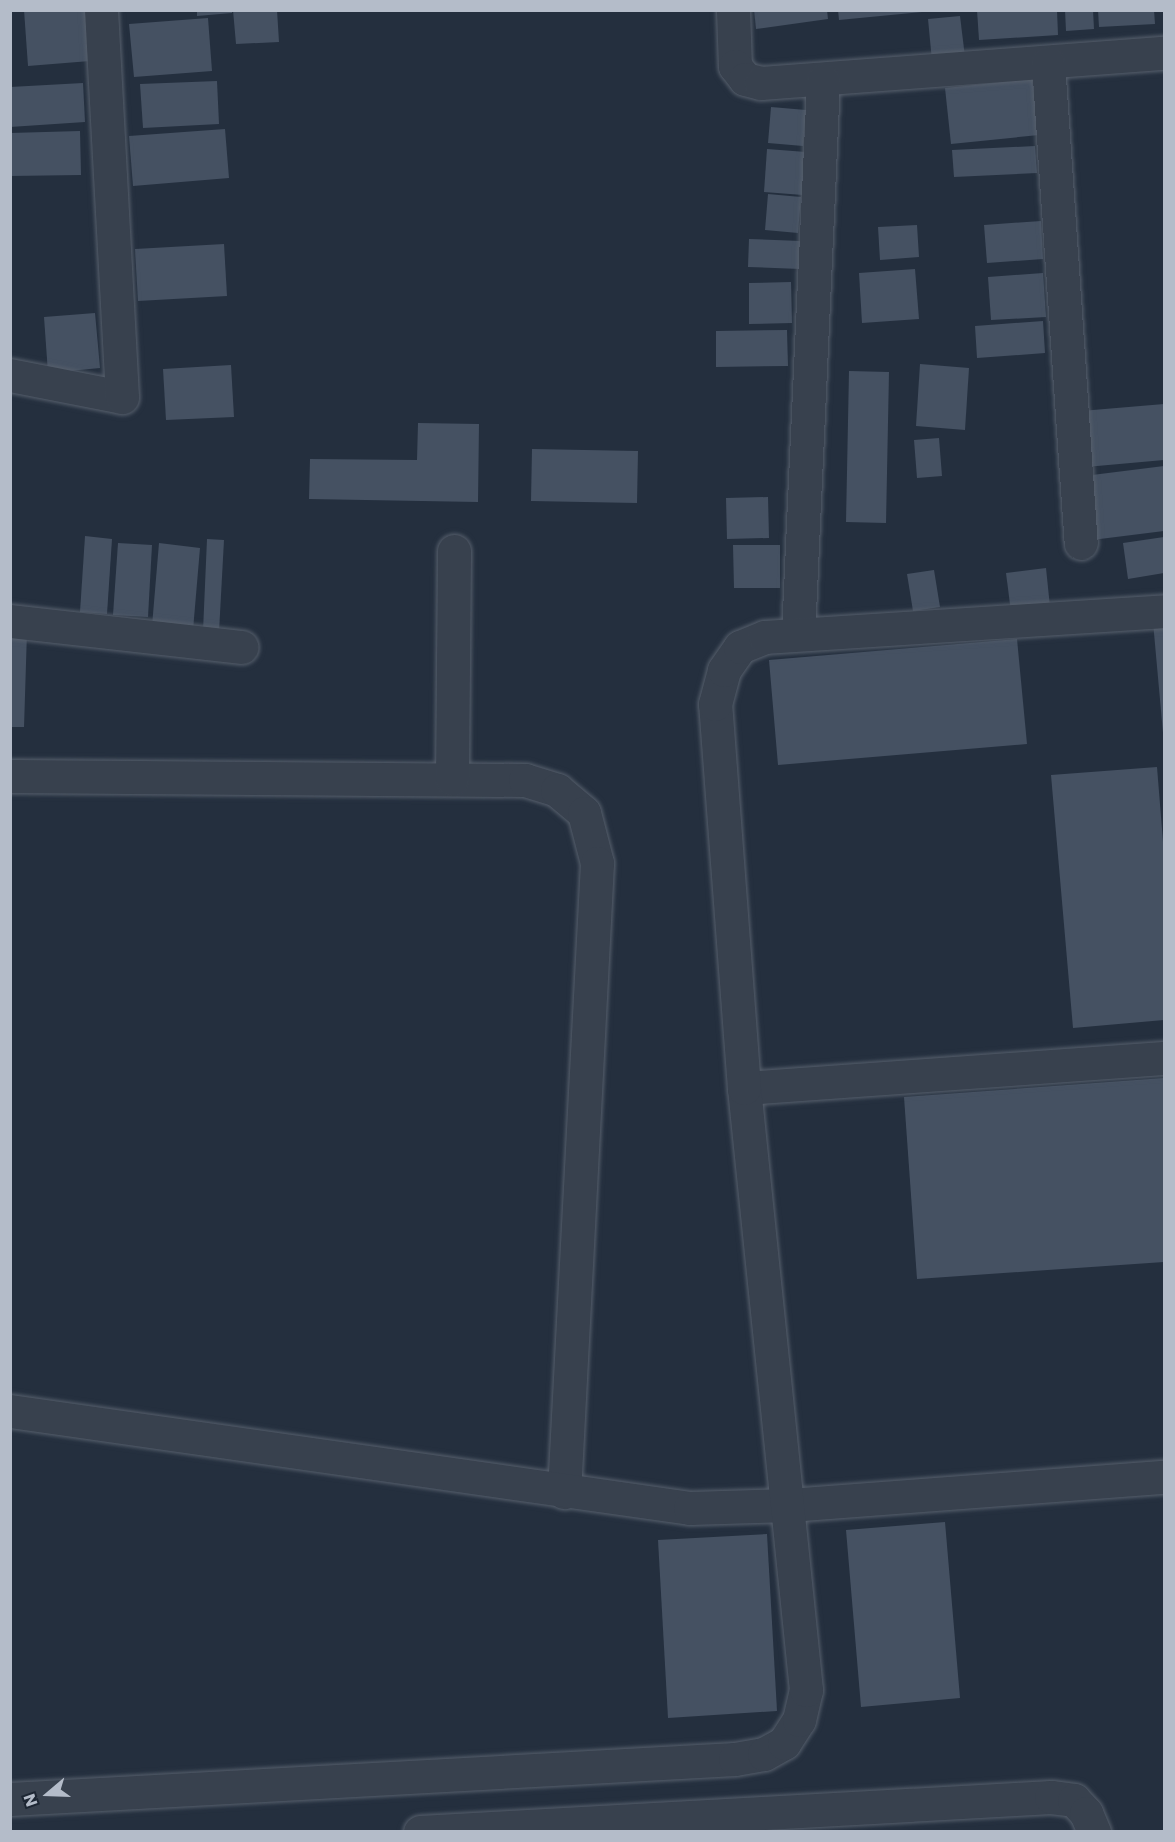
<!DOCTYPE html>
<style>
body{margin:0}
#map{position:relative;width:1175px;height:1842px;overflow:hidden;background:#242f3e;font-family:Poppins,sans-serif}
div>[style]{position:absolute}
.building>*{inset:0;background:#455162}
.roads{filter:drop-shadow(0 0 2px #565f6c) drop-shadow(0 0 2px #565f6c)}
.minor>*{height:33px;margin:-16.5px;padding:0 16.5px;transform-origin:16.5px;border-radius:16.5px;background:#38414e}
span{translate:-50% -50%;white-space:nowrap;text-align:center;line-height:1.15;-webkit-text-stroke:4.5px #1d2633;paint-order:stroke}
.frame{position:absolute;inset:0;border:12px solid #b4bcc9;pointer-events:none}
.north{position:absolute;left:18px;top:1764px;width:60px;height:60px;-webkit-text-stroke:4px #1d2633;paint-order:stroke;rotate:251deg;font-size:16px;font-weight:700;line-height:24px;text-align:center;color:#b4bcc9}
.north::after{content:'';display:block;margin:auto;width:21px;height:27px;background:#b4bcc9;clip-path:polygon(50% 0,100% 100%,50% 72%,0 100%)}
</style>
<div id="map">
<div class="building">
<i style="clip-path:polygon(24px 10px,86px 10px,90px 61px,28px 66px)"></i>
<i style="clip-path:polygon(197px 10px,232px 10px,232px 13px,197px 16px)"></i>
<i style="clip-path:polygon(233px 10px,277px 10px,279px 42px,236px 44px)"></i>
<i style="clip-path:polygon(754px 10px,827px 10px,828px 19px,756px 29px)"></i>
<i style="clip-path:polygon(838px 10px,922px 10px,922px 12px,839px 20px)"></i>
<i style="clip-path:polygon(977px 10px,1057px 10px,1058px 35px,979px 40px)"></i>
<i style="clip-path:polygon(1065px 10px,1093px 10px,1094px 29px,1066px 31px)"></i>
<i style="clip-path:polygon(1098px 10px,1154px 10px,1155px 24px,1099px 27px)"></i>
<i style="clip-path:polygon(960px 16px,965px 57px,932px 61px,928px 19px)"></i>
<i style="clip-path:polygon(208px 18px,212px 71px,134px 77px,129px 24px)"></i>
<i style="clip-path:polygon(1032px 79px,1039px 135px,951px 144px,945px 88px)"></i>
<i style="clip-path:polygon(217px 81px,219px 124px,143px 128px,140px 84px)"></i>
<i style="clip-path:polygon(83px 83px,85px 122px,10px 127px,10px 87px)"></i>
<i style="clip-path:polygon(771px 107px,806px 110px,803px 146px,768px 143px)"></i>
<i style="clip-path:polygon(225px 129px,229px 178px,133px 186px,129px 136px)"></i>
<i style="clip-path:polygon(80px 131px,81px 175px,10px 176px,10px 133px)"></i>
<i style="clip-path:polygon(1035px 146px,1037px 173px,954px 177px,952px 150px)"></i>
<i style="clip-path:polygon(767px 149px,806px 152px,803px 195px,764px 192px)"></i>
<i style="clip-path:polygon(768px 194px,801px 197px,798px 233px,765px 230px)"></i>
<i style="clip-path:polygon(1041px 221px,1043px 259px,987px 263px,984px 225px)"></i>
<i style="clip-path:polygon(917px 225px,919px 257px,880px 260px,878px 227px)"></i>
<i style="clip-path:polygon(749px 239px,801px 241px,800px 269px,748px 267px)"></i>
<i style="clip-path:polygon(224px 244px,227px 296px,138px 301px,135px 249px)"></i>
<i style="clip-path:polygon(915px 269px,919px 319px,862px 323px,859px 273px)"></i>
<i style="clip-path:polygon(1043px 273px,1046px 317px,991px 320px,988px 277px)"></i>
<i style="clip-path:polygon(791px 282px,792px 323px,749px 324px,749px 283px)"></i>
<i style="clip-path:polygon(95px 313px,100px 368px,48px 373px,44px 317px)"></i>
<i style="clip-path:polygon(1043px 321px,1045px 353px,977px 358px,975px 326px)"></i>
<i style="clip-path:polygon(787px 330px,788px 366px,716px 367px,716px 331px)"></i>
<i style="clip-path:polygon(920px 364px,969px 368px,965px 430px,916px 426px)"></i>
<i style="clip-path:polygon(231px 365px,234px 417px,166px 420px,163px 369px)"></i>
<i style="clip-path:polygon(849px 371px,889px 372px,886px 523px,846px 522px)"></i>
<i style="clip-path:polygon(1164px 404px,1164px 460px,1086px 467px,1081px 411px)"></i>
<i style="clip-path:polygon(418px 423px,479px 424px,478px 502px,309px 499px,310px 459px,417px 460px)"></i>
<i style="clip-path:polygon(939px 438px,942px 476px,917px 478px,914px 440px)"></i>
<i style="clip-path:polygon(532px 449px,638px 451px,637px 503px,531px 501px)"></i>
<i style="clip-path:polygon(1164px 466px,1164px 531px,1092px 540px,1084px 476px)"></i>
<i style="clip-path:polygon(768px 497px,769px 538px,727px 539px,726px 498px)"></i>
<i style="clip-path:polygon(85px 536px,112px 539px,107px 614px,80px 612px)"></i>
<i style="clip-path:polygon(1164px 537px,1164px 573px,1128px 579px,1123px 543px)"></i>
<i style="clip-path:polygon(207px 539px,224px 540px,219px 632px,203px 631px)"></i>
<i style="clip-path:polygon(118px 543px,152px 545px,148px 617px,113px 615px)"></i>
<i style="clip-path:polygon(159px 543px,200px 548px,193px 630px,152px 626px)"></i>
<i style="clip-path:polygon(733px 545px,780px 545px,780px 588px,734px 588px)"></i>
<i style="clip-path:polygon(1046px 568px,1050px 607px,1011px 612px,1006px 573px)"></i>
<i style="clip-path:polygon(934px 570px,940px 607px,913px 611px,907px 574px)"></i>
<i style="clip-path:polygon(1164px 621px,1164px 733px,1163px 733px,1153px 622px)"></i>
<i style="clip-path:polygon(10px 632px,27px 632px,24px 727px,10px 727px)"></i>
<i style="clip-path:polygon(1017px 639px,1027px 744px,778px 765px,769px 660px)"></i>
<i style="clip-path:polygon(1157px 767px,1164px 854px,1164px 1020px,1073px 1028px,1051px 775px)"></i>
<i style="clip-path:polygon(1164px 1078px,1164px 1262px,917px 1279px,904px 1097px)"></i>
<i style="clip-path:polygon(945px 1522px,960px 1698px,861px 1707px,846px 1530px)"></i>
<i style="clip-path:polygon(767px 1534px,777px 1711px,668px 1718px,658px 1540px)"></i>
</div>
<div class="roads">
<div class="minor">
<i style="left:733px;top:10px;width:56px;rotate:88deg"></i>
<i style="left:735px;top:66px;width:16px;rotate:52deg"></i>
<i style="left:745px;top:79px;width:16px;rotate:14deg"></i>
<i style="left:761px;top:83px;width:404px;rotate:-4.3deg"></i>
<i style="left:1048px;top:63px;width:481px;rotate:86.1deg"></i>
<i style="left:10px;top:375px;width:114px;rotate:11.1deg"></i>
<i style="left:122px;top:397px;width:388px;rotate:-93.1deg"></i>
<i style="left:10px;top:621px;width:233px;rotate:6.4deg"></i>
<i style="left:798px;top:634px;width:554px;rotate:-87.41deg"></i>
<i style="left:10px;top:776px;width:515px;rotate:0.45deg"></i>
<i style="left:525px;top:780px;width:34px;rotate:17deg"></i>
<i style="left:557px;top:790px;width:35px;rotate:40deg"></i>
<i style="left:584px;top:813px;width:52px;rotate:75.4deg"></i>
<i style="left:597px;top:863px;width:630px;rotate:93deg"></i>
<i style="left:452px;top:779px;width:228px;rotate:-89.5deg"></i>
<i style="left:744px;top:1088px;width:421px;rotate:-4.1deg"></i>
<i style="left:10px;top:1411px;width:687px;rotate:8.12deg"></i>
<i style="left:690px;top:1508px;width:99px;rotate:-1.7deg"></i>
<i style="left:789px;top:1505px;width:376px;rotate:-4.3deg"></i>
<i style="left:10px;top:1799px;width:726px;rotate:-3.16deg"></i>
<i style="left:735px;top:1759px;width:29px;rotate:-10deg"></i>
<i style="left:764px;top:1754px;width:23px;rotate:-29deg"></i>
<i style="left:784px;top:1743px;width:27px;rotate:-57deg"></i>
<i style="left:799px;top:1720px;width:31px;rotate:-77deg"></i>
<i style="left:806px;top:1690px;width:605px;rotate:-95.88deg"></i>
<i style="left:744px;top:1088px;width:385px;rotate:-94.3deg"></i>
<i style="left:715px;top:704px;width:35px;rotate:-75deg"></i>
<i style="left:724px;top:670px;width:28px;rotate:-55deg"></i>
<i style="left:740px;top:647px;width:27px;rotate:-22deg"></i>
<i style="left:765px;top:637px;width:400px;rotate:-3.7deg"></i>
<i style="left:420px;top:1832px;width:632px;rotate:-3.17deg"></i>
<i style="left:1051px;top:1797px;width:23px;rotate:7deg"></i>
<i style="left:1074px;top:1800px;width:18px;rotate:47deg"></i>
<i style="left:1086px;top:1813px;width:21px;rotate:67deg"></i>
</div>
</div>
<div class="frame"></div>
<div class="north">N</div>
</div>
